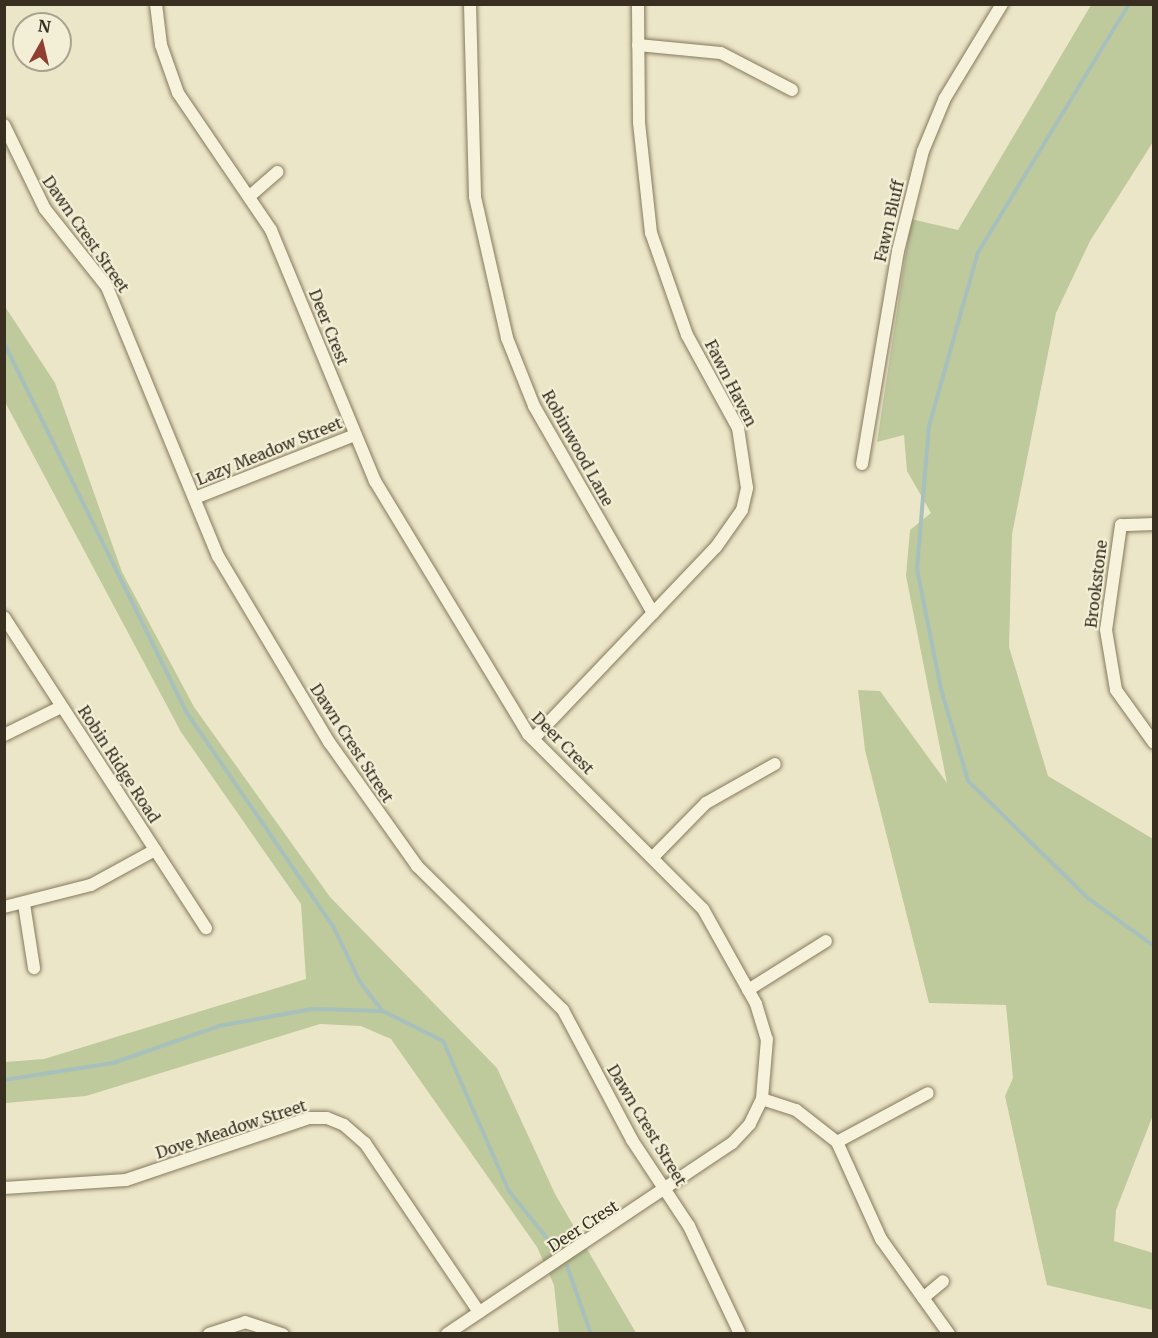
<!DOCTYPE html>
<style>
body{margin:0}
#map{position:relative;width:1158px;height:1338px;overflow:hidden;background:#ece6c8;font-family:Merriweather,serif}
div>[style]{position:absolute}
.green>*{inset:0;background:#bec99c}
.stream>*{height:4px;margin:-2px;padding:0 2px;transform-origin:2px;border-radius:2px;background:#a8c0bc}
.roads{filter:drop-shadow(0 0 2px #86795e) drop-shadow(0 0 2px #86795e)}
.street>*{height:12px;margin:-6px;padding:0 6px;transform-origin:6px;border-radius:6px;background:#f7f2db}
span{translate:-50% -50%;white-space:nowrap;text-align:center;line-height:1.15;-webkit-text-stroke:4.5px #f3efd7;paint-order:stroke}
.street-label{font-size:16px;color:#382f21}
.frame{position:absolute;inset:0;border:6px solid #382f21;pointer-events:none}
.north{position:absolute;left:12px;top:12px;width:60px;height:60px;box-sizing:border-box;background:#f3efd7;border:2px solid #a8a28e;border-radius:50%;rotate:8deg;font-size:16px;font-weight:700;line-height:24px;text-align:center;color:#382f21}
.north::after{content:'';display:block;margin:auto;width:21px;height:27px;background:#913e32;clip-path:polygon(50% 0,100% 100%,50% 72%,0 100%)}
</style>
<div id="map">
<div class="green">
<i style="clip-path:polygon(1091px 5px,1153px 5px,1153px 142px,1090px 241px,1056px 313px,1012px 534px,1009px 647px,1048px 776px,1153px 839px,1153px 1115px,1116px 1210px,1114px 1241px,1153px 1253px,1153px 1310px,1047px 1285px,1005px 1096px,1013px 1078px,1006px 1005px,929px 1003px,865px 750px,858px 690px,880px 691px,947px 783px,906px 576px,910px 530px,931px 513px,907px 471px,904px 435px,877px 442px,911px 219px,958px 230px)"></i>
<i style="clip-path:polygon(4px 305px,55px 383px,122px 572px,194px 707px,330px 897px,497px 1068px,555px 1194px,636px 1333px,559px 1333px,554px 1285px,537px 1247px,391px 1039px,361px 1026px,320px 1024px,86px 1096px,5px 1103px,5px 1062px,44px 1059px,306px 979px,301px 904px,181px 732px,5px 402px)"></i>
</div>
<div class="stream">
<i style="left:1129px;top:4px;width:290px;rotate:121.3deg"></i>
<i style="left:978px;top:252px;width:181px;rotate:105.7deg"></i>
<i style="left:929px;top:426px;width:144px;rotate:94.8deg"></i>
<i style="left:917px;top:569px;width:122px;rotate:78.7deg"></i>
<i style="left:941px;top:689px;width:96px;rotate:73.6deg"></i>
<i style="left:968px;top:781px;width:169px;rotate:44.3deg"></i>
<i style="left:1089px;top:899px;width:80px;rotate:35.9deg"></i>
<i style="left:4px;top:343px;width:413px;rotate:63.7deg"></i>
<i style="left:187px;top:713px;width:260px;rotate:55.6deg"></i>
<i style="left:334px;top:928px;width:60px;rotate:64.3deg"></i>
<i style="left:360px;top:982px;width:37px;rotate:52deg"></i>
<i style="left:4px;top:1080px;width:110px;rotate:-8.9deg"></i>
<i style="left:113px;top:1063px;width:112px;rotate:-19.2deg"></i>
<i style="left:219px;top:1026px;width:96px;rotate:-10.3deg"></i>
<i style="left:313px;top:1009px;width:70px;rotate:1.6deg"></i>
<i style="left:383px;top:1011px;width:67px;rotate:26.6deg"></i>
<i style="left:443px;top:1041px;width:164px;rotate:66.3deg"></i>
<i style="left:509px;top:1191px;width:65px;rotate:51.2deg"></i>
<i style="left:567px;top:1266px;width:72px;rotate:70.6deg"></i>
</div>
<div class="roads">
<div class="street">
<i style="left:156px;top:4px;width:41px;rotate:83deg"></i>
<i style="left:161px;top:45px;width:51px;rotate:70.5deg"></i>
<i style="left:178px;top:93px;width:166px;rotate:55.8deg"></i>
<i style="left:271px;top:230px;width:272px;rotate:67.5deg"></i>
<i style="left:375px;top:481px;width:296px;rotate:58.8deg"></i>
<i style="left:528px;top:734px;width:247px;rotate:45deg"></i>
<i style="left:703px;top:909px;width:109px;rotate:60.8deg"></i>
<i style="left:756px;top:1004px;width:37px;rotate:73deg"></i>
<i style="left:767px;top:1039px;width:60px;rotate:94.8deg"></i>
<i style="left:762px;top:1099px;width:28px;rotate:116deg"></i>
<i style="left:750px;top:1124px;width:26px;rotate:133deg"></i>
<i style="left:732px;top:1143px;width:343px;rotate:146.2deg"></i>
<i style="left:470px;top:4px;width:193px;rotate:88.5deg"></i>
<i style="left:475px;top:197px;width:145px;rotate:77.2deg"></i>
<i style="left:507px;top:338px;width:73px;rotate:68.3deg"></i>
<i style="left:534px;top:406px;width:239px;rotate:60.1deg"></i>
<i style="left:638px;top:45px;width:83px;rotate:5.5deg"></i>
<i style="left:721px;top:53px;width:80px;rotate:27.5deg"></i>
<i style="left:4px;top:125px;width:93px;rotate:64deg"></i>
<i style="left:45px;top:209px;width:100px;rotate:51.5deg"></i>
<i style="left:107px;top:287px;width:291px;rotate:67.6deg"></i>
<i style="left:218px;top:556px;width:217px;rotate:59.2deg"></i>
<i style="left:329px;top:742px;width:152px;rotate:54.6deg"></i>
<i style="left:417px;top:866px;width:205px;rotate:44.6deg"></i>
<i style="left:563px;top:1010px;width:147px;rotate:62deg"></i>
<i style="left:632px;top:1140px;width:103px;rotate:56.5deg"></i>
<i style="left:689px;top:1226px;width:119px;rotate:64.7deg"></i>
<i style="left:251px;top:195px;width:35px;rotate:-41deg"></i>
<i style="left:862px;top:464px;width:216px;rotate:-80.4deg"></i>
<i style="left:898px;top:251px;width:103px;rotate:-76deg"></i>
<i style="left:923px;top:151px;width:57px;rotate:-67.5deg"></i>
<i style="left:945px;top:98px;width:110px;rotate:-58.8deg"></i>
<i style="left:195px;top:498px;width:172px;rotate:-21.5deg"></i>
<i style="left:1154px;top:524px;width:33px;rotate:178deg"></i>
<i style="left:1121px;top:525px;width:106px;rotate:98.1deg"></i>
<i style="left:1106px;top:630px;width:61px;rotate:80.5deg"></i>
<i style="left:1116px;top:690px;width:65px;rotate:54.4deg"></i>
<i style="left:4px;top:617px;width:371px;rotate:57deg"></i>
<i style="left:4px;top:735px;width:64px;rotate:-26.2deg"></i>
<i style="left:533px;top:739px;width:265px;rotate:-46.4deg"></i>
<i style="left:716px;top:547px;width:45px;rotate:-54.9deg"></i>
<i style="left:742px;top:510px;width:23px;rotate:-77deg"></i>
<i style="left:747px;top:488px;width:61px;rotate:-98.5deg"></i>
<i style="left:738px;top:428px;width:106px;rotate:-118.7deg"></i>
<i style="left:687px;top:335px;width:108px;rotate:-109.4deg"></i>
<i style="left:651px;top:233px;width:112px;rotate:-96.2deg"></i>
<i style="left:639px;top:122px;width:118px;rotate:-90.5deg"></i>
<i style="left:655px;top:855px;width:73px;rotate:-45.6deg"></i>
<i style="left:706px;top:803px;width:79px;rotate:-29.5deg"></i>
<i style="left:24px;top:904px;width:65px;rotate:81.1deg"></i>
<i style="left:4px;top:907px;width:90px;rotate:-14.2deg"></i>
<i style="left:91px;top:885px;width:73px;rotate:-28.7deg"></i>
<i style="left:748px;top:990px;width:92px;rotate:-32.1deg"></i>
<i style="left:762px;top:1099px;width:36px;rotate:18deg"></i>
<i style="left:796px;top:1110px;width:52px;rotate:38deg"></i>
<i style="left:837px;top:1142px;width:107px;rotate:65.6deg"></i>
<i style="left:881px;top:1239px;width:117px;rotate:54.4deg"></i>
<i style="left:837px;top:1142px;width:103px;rotate:-28.3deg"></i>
<i style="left:4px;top:1188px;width:122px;rotate:-3.8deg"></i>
<i style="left:126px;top:1180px;width:193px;rotate:-18.7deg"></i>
<i style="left:309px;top:1118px;width:18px"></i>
<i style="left:327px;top:1118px;width:18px;rotate:22deg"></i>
<i style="left:344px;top:1125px;width:28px;rotate:41deg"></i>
<i style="left:365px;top:1143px;width:204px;rotate:56deg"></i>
<i style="left:923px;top:1298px;width:26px;rotate:-40deg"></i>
<i style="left:209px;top:1334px;width:38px;rotate:-18deg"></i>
<i style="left:245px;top:1322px;width:40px;rotate:18deg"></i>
</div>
</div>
<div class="street-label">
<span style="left:889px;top:221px;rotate:-77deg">Fawn Bluff</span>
<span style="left:86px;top:234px;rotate:55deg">Dawn Crest Street</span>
<span style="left:329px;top:327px;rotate:68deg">Deer Crest</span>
<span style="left:731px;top:383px;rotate:63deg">Fawn Haven</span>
<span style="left:578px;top:448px;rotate:61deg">Robinwood Lane</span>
<span style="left:269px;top:451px;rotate:-22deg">Lazy Meadow Street</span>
<span style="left:1096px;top:584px;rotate:-83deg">Brookstone</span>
<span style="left:352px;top:743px;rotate:57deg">Dawn Crest Street</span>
<span style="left:563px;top:743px;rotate:45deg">Deer Crest</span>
<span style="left:119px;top:764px;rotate:57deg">Robin Ridge Road</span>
<span style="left:647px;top:1125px;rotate:59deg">Dawn Crest Street</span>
<span style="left:231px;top:1129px;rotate:-18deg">Dove Meadow Street</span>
<span style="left:583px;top:1226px;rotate:-33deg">Deer Crest</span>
</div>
<div class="frame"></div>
<div class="north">N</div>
</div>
